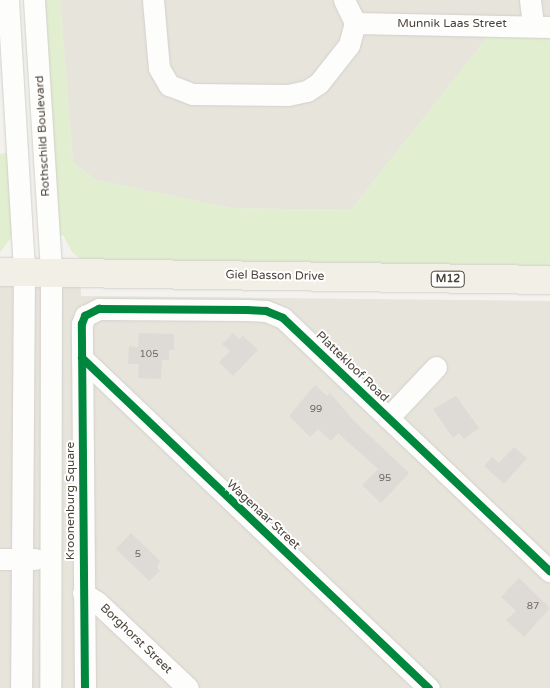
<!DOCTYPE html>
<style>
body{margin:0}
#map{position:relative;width:550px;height:688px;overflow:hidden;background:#f4f2ee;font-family:"Varela Round",sans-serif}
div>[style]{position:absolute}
.residential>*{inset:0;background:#e7e4dc}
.green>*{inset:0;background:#e1eecf}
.building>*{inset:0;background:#dedbd6}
.roads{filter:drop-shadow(0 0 1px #d2d0cb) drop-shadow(0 0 1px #d2d0cb)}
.minor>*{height:21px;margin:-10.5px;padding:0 10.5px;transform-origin:10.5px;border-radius:10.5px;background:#fdfdfc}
.major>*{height:28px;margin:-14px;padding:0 14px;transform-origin:14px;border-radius:14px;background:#f2efe6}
.cycleway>*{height:8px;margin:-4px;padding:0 4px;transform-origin:4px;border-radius:4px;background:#00873e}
span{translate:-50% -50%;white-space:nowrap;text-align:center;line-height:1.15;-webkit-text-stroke:4px #fff;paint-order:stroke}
.number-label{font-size:10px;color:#706a61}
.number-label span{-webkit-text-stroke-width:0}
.shield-label span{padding:1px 4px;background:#fff;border:1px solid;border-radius:4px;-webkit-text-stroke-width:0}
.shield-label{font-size:11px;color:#4b4439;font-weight:700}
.street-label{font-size:12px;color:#4b4439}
</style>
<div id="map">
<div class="residential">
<i style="clip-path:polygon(60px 0,550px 0,550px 34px,485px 32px,486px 39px,351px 210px,230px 208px,96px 180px,73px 163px)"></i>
<i style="clip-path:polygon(0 273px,80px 273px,81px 296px,550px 301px,550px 688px,0 688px)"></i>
</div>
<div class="green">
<i style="clip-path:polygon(43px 0,60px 0,73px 163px,96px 180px,230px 208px,351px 210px,486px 39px,485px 32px,550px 34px,550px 267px,82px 260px,72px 252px,63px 235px,60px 235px)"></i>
<i style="clip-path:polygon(13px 151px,12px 237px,0 252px,0 154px)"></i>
</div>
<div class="building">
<i style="clip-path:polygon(139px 333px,174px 334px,174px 350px,169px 350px,169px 360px,162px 360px,161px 379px,138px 378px,139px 364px,128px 364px,129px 346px,138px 347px)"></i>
<i style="clip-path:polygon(233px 333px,239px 339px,243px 336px,258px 350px,233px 376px,219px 362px,230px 351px,222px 344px)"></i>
<i style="clip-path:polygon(315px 385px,327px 396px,330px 393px,354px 421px,409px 473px,381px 503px,362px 485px,378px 469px,338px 433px,331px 441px,318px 429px,310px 437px,289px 416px)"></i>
<i style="clip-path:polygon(456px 396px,479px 428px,464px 439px,459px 433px,453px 438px,433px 409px)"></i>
<i style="clip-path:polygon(514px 447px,527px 458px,504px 484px,484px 466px,492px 457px,499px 463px)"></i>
<i style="clip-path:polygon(131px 533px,160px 561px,157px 567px,160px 571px,149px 581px,116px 549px)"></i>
<i style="clip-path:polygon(519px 578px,550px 608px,524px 637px,506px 620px,516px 611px,501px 597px)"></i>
</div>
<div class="roads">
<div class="minor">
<i style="left:8px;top:0;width:272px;rotate:86.6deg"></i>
<i style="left:24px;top:272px;width:416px;rotate:90.4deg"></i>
<i style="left:34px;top:0;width:273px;rotate:86.4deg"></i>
<i style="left:51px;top:272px;width:416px;rotate:90.1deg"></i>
<i style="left:153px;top:0;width:68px;rotate:85deg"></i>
<i style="left:159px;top:68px;width:20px;rotate:60deg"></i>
<i style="left:169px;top:85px;width:25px;rotate:21deg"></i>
<i style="left:192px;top:94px;width:96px;rotate:0.6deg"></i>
<i style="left:288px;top:95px;width:19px;rotate:-12deg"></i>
<i style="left:307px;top:91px;width:14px;rotate:-34deg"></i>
<i style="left:319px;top:83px;width:48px;rotate:-51.7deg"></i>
<i style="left:349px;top:45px;width:23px;rotate:-75deg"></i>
<i style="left:344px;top:0;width:25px;rotate:64deg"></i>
<i style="left:530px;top:0;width:24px;rotate:83deg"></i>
<i style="left:355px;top:23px;width:195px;rotate:1.2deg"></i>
<i style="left:82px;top:358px;width:479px;rotate:43.6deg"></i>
<i style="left:388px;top:418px;width:70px;rotate:-46.7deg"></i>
<i style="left:0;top:559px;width:35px"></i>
<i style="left:83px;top:593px;width:17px;rotate:33deg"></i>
<i style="left:97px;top:602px;width:125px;rotate:43.4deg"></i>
<i style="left:85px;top:688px;width:364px;rotate:-90.5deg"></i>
<i style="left:82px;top:324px;width:9px;rotate:-69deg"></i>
<i style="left:85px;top:316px;width:16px;rotate:-27deg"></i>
<i style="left:99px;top:309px;width:148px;rotate:0.4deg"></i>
<i style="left:247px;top:310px;width:19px;rotate:3deg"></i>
<i style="left:266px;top:311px;width:18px;rotate:22deg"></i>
<i style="left:283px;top:318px;width:368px;rotate:43.5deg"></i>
</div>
<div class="major">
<i style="left:0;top:272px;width:550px;rotate:0.83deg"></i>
</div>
</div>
<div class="cycleway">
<i style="left:82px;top:358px;width:479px;rotate:43.6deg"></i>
<i style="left:85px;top:688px;width:364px;rotate:-90.5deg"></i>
<i style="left:82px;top:324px;width:9px;rotate:-69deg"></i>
<i style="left:85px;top:316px;width:16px;rotate:-27deg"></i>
<i style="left:99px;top:309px;width:148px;rotate:0.4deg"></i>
<i style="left:247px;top:310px;width:19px;rotate:3deg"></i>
<i style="left:266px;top:311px;width:18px;rotate:22deg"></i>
<i style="left:283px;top:318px;width:368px;rotate:43.5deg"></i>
</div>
<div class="number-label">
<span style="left:149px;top:355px">105</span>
<span style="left:316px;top:410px">99</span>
<span style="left:385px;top:479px">95</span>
<span style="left:138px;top:555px">5</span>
<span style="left:533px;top:607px">87</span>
</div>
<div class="shield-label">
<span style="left:448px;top:279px">M12</span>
</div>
<div class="street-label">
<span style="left:452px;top:24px">Munnik Laas Street</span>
<span style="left:43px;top:136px;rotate:-93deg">Rothschild Boulevard</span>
<span style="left:275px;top:276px;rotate:1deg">Giel Basson Drive</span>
<span style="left:352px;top:367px;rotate:44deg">Plattekloof Road</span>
<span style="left:71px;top:501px;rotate:-90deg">Kroonenburg Square</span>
<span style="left:263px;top:515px;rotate:43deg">Wagenaar Street</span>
<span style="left:136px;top:639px;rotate:44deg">Borghorst Street</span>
</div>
</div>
